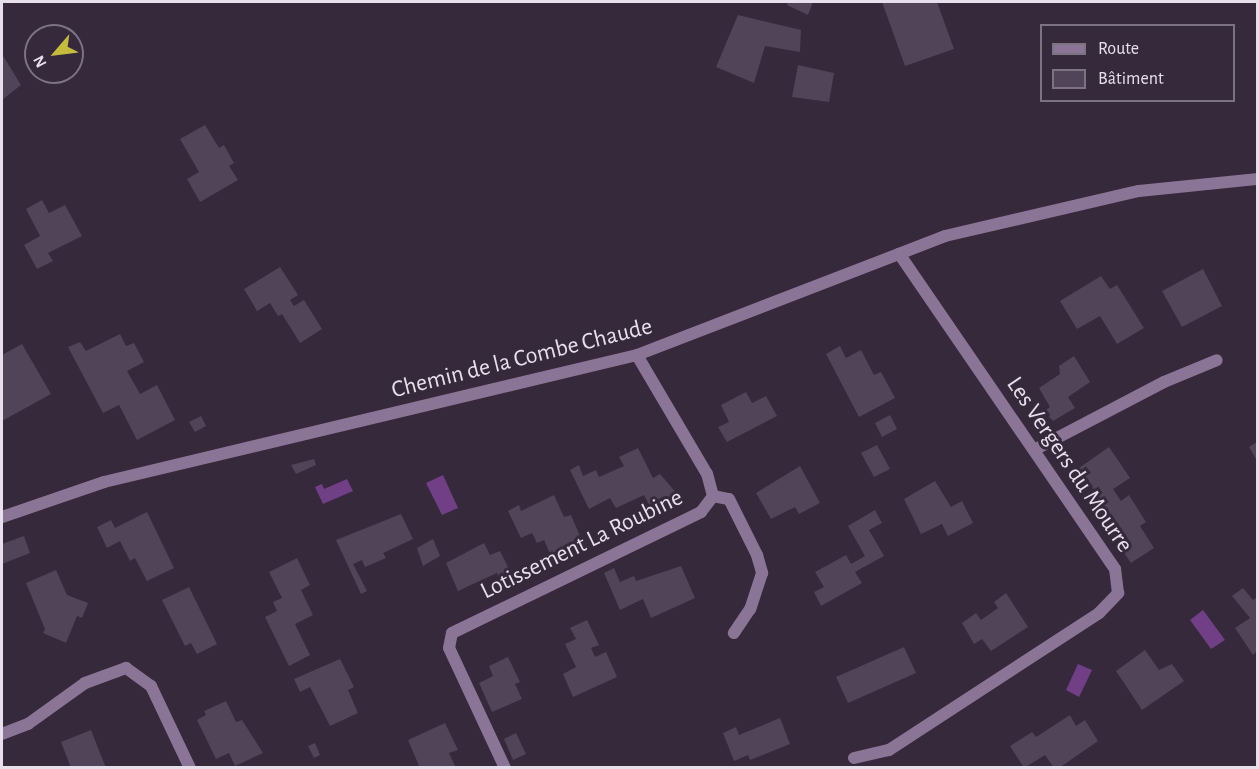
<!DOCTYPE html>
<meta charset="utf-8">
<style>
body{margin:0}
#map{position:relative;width:1259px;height:769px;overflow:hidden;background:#36293c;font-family:"Alegreya Sans",sans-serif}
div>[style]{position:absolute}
.water>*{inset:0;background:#713f85}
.building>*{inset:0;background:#514358}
.street>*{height:12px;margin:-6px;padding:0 6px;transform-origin:6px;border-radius:6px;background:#8b7596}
span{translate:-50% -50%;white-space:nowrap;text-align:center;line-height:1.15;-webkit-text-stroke:6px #36293c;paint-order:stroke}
.street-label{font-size:24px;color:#e8dfec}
.frame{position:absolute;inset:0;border:3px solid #e8dfec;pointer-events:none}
.legend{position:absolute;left:1040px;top:24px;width:195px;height:78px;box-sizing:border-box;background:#36293c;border:2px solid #7d7282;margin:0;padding:8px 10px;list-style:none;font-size:18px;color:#e8dfec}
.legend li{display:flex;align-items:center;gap:12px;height:30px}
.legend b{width:30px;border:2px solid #7d7282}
.north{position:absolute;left:24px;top:24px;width:60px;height:60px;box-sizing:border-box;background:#36293c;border:2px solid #7d7282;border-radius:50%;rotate:242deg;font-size:16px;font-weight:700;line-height:24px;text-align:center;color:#e8dfec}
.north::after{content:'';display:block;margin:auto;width:21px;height:27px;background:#c5bc3d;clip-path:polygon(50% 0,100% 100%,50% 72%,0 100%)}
</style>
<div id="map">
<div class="water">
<i style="clip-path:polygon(443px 475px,458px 508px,442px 515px,426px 483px)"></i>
<i style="clip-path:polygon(347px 479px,353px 491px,323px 504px,315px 487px,322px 484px,324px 489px)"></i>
<i style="clip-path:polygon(1203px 610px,1225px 640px,1211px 649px,1190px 620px)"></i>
<i style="clip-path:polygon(1078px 664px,1092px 670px,1079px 697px,1066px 690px)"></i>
</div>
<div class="building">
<i style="clip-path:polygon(788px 2px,813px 2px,808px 15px,787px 5px)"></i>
<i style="clip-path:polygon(882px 2px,937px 2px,954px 49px,905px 66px)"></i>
<i style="clip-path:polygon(738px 15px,801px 30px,800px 52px,765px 46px,754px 83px,716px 67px)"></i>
<i style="clip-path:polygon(2px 54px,21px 85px,2px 100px)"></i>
<i style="clip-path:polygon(798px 65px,834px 73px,829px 102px,792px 97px)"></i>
<i style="clip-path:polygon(205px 125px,219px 148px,224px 145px,234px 163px,229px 166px,238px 180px,200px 202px,187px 179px,199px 172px,180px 139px)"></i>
<i style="clip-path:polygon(42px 200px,49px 213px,65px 205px,82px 236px,48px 253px,53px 261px,37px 269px,24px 245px,40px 236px,26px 209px)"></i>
<i style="clip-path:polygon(280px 267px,298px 295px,290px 300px,294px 306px,304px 300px,322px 329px,300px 343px,282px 314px,278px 316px,270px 303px,257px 311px,244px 289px)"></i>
<i style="clip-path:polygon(1203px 269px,1222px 306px,1182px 327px,1162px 291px)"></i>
<i style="clip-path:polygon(1101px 276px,1110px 289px,1117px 285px,1144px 328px,1117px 344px,1100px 316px,1077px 329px,1060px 301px)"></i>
<i style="clip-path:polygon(120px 334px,126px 346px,134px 343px,144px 362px,127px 371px,140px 394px,157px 385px,175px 420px,137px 440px,119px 405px,103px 413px,68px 347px,80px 342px,86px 351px)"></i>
<i style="clip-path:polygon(22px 344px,51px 394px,2px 421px,2px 355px)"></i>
<i style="clip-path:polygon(840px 346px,846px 358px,861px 350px,874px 375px,881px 372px,895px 398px,859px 417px,826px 354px)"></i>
<i style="clip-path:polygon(1074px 356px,1090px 382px,1068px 397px,1075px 408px,1053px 421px,1044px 411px,1050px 407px,1039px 388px,1060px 374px,1059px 366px)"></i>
<i style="clip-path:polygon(746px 392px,752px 403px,766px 396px,777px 416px,727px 442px,718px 427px,729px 422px,721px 405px)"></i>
<i style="clip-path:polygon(890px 415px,897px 429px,882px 437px,875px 423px)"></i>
<i style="clip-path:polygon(201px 416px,206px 426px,195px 432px,189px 422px)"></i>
<i style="clip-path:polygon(1257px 442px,1257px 461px,1249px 447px)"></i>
<i style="clip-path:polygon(877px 445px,890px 469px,874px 477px,861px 453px)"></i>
<i style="clip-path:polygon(1109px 447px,1130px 478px,1113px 489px,1121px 501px,1129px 495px,1146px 522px,1140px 526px,1154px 548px,1131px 563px,1087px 498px,1095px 491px,1079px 468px)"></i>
<i style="clip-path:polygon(638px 448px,653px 478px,660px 474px,678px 495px,651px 508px,644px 495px,616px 508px,610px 498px,589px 509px,570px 470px,579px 465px,583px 476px,596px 470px,599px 477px,624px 466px,619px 457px)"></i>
<i style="clip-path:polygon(314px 459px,316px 465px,296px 474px,291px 465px)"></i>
<i style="clip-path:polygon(800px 466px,820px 503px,799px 514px,795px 507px,771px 519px,756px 493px)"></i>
<i style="clip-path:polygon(935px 481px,951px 507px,962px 501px,973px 523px,948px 536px,942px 524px,921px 534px,904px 499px)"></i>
<i style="clip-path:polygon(554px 495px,564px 517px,571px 515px,582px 541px,551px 556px,544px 540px,537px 543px,532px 533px,521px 538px,508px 511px,519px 505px,521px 511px)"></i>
<i style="clip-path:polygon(875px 510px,882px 523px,869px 530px,884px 556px,855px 572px,862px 583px,821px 606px,814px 592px,824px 587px,815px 572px,846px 555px,851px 564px,865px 556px,848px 526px)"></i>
<i style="clip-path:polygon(147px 512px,174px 568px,147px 581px,135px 558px,130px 561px,120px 541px,107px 548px,97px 527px,111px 520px,115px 528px)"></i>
<i style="clip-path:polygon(401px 514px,413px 539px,383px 553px,386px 558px,365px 567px,362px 560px,353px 564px,367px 591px,361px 594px,336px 540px)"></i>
<i style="clip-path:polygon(24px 536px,30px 553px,2px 564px,2px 544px)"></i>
<i style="clip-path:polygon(433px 539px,440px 556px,423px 566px,417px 548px)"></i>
<i style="clip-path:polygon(484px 543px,490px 555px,500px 551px,510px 571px,499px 577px,497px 573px,458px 591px,446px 563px)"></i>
<i style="clip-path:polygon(297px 558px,310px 585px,301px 590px,313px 615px,295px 624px,310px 655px,289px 666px,265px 617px,277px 611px,273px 602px,282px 598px,269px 572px)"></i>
<i style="clip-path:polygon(681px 566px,695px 598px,651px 618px,643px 599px,620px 610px,604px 573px,614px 568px,620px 582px,634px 576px,636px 581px)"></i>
<i style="clip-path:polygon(56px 570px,67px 595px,88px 603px,82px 618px,77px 616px,66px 643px,43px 633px,45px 629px,26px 583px)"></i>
<i style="clip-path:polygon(189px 587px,217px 644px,197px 654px,191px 643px,185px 646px,162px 600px)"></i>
<i style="clip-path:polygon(1243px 588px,1253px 600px,1257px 597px,1257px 651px,1253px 655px,1235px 628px,1250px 618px,1232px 596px)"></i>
<i style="clip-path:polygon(1006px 593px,1028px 627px,991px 651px,982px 639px,974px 644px,962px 623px,976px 613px,981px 620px,998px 608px,994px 602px)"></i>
<i style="clip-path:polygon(587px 620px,599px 645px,591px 648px,595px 657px,606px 652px,617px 677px,573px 697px,563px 674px,576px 667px,565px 644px,576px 639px,570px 628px)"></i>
<i style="clip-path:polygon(904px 647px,916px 673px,848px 703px,836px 677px)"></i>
<i style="clip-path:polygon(1145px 650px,1159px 670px,1172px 664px,1184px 681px,1142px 710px,1116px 671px)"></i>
<i style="clip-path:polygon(508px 657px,520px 682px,515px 684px,522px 699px,492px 712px,479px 683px,493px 676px,489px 666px)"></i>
<i style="clip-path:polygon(340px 659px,354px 687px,348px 690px,358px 713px,330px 726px,310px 687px,300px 692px,294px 679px)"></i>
<i style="clip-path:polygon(226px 701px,236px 722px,242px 720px,263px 753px,235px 766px,229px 753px,216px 759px,197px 720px,206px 715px,204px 711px)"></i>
<i style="clip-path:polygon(1070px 715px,1076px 726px,1085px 720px,1098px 741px,1059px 768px,1054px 768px,1045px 755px,1024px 768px,1010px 746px,1032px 732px,1036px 737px)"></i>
<i style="clip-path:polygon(780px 718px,790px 744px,750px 760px,748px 755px,734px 761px,723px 733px,736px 727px,739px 735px)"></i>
<i style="clip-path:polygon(445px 723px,458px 750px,449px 753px,456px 768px,420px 768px,408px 740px)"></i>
<i style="clip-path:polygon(91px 730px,106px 768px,71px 768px,61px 742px)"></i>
<i style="clip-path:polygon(516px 733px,526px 754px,513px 760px,504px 739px)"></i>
<i style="clip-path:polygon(315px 743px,320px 755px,314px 758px,308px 746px)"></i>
</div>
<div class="street">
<i style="left:1034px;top:450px;width:147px;rotate:-27.6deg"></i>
<i style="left:1164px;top:382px;width:57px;rotate:-22.5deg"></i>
<i style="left:713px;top:496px;width:16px;rotate:11deg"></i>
<i style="left:729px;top:499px;width:63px;rotate:63.4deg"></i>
<i style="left:757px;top:555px;width:19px;rotate:74deg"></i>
<i style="left:762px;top:573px;width:38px;rotate:108deg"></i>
<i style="left:750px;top:609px;width:29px;rotate:124deg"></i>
<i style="left:2px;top:517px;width:108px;rotate:-18.9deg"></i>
<i style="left:104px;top:482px;width:548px;rotate:-13.4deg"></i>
<i style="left:637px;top:355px;width:330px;rotate:-21.1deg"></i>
<i style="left:945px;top:236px;width:199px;rotate:-13.1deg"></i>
<i style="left:1139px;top:191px;width:120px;rotate:-5.8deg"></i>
<i style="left:2px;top:734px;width:28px;rotate:-21deg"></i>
<i style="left:28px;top:724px;width:70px;rotate:-35.7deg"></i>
<i style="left:85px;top:683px;width:44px;rotate:-20.1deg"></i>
<i style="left:126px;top:668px;width:31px;rotate:36deg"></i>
<i style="left:151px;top:686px;width:91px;rotate:64.6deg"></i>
<i style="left:854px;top:758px;width:36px;rotate:-13deg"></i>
<i style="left:889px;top:750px;width:251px;rotate:-33.1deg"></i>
<i style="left:1099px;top:613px;width:28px;rotate:-46deg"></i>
<i style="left:1118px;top:593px;width:24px;rotate:-97deg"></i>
<i style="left:1115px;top:569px;width:382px;rotate:-124.4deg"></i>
<i style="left:505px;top:768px;width:132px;rotate:-115deg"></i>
<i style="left:449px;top:648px;width:15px;rotate:-79deg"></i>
<i style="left:452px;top:633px;width:277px;rotate:-25.9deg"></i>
<i style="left:701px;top:512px;width:20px;rotate:-53deg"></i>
<i style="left:713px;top:496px;width:23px;rotate:-105deg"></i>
<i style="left:707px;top:474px;width:138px;rotate:-120.5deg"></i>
</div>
<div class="street-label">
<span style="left:522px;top:359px;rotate:-14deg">Chemin de la Combe Chaude</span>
<span style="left:1069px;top:465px;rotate:56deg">Les Vergers du Mourre</span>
<span style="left:582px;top:545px;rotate:-26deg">Lotissement La Roubine</span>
</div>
<div class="frame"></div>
<ul class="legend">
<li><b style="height:8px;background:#8b7596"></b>Route</li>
<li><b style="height:16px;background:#514358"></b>Bâtiment</li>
</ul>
<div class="north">N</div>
</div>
